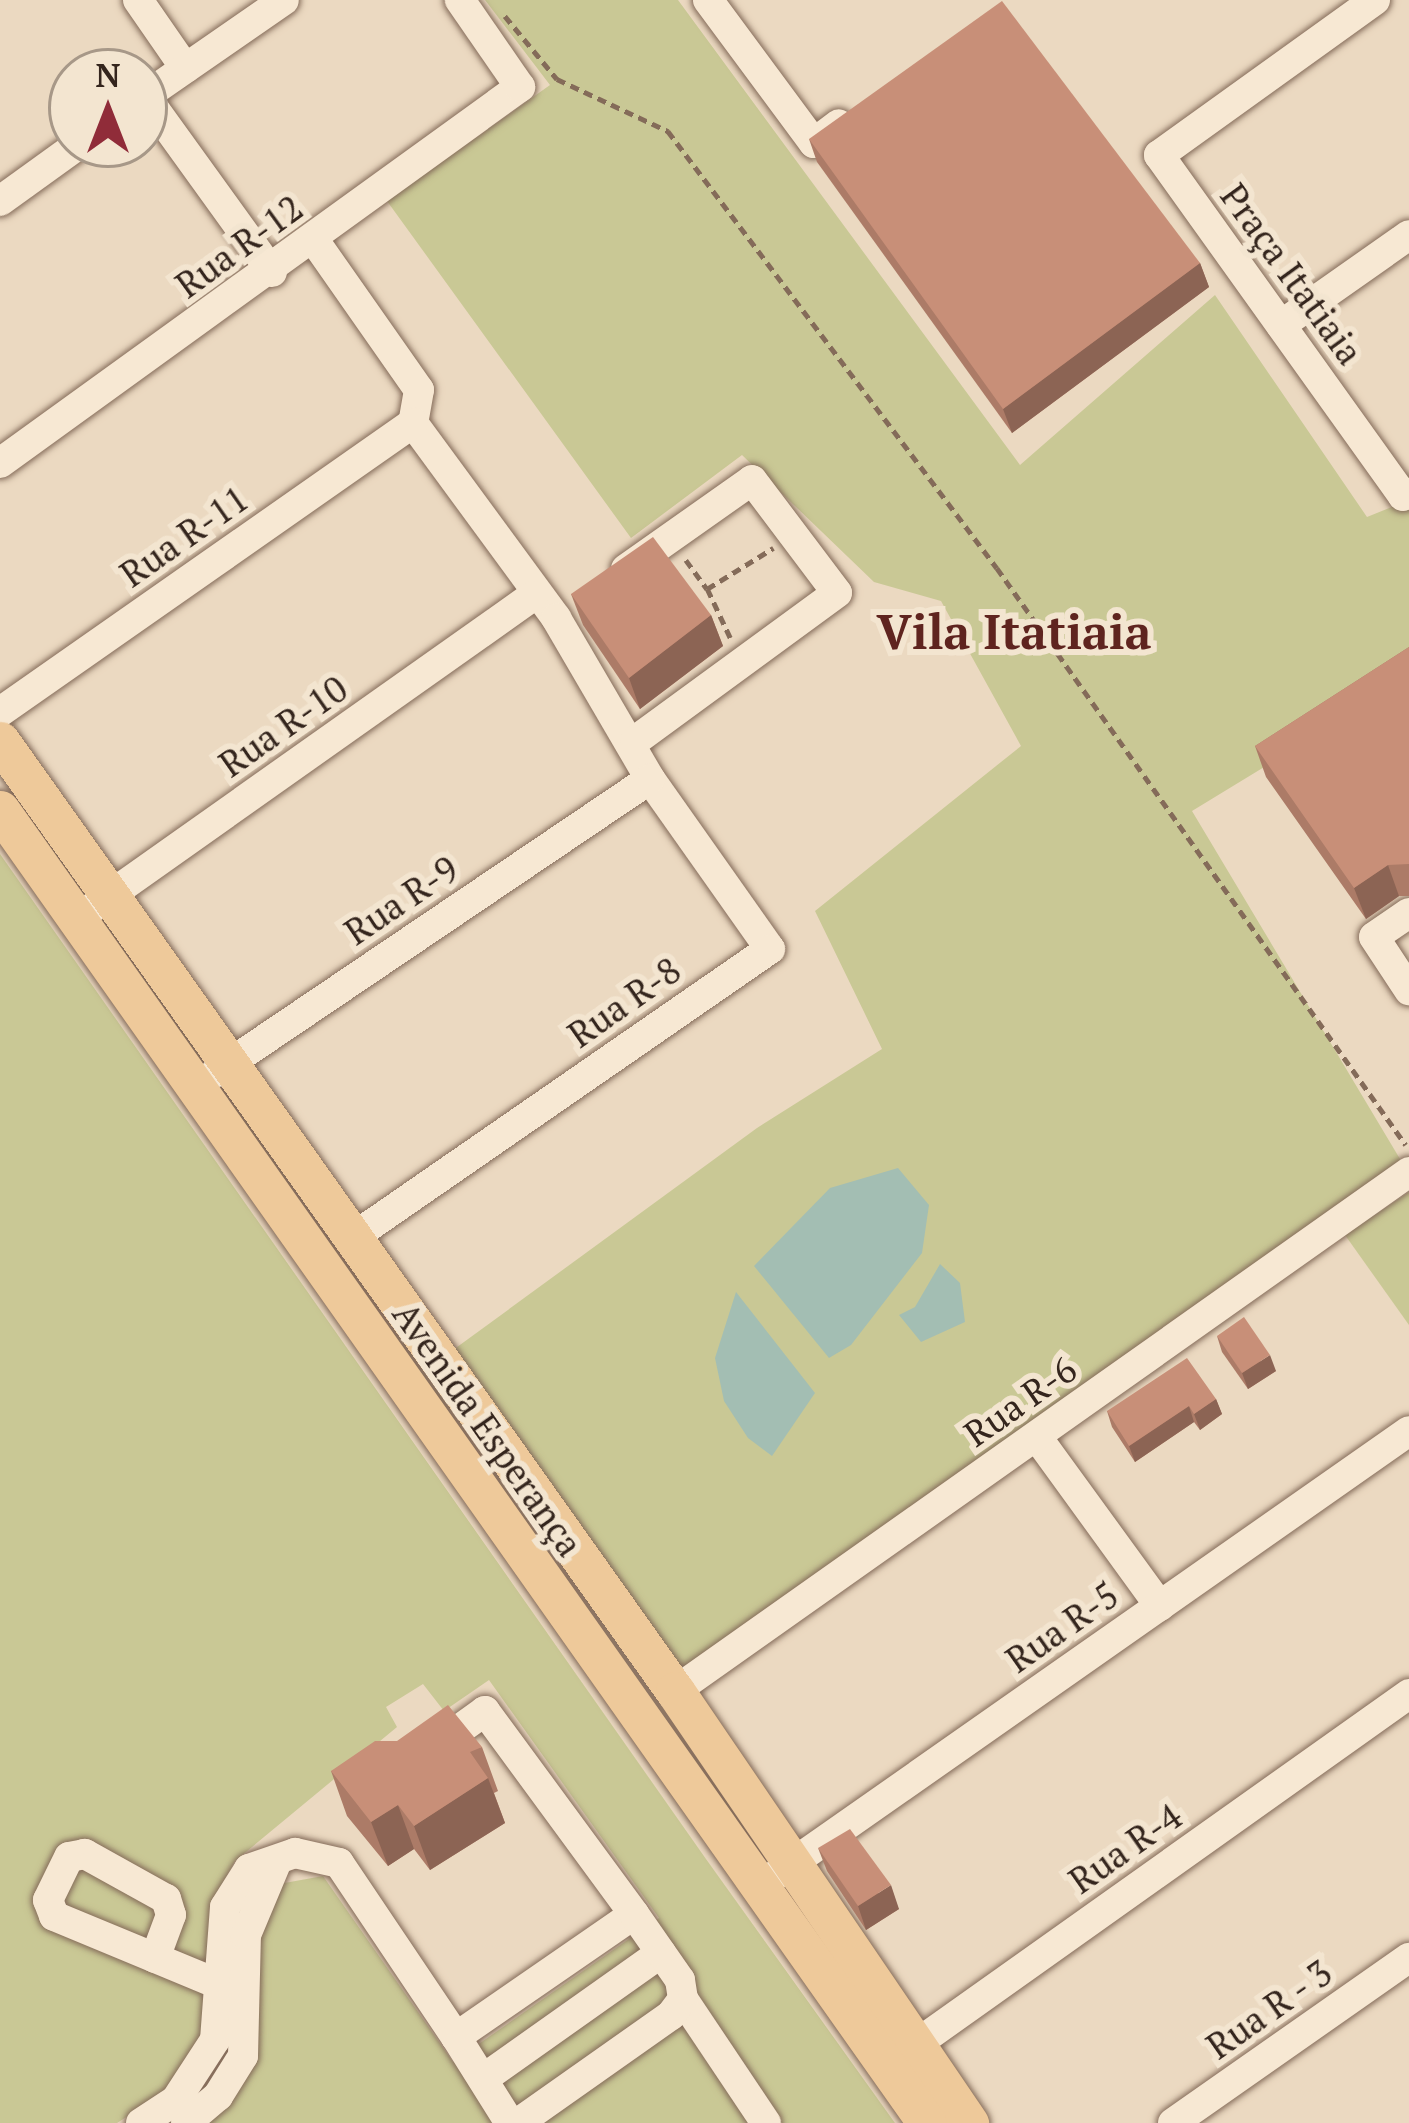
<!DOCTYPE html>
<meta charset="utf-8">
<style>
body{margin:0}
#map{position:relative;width:1409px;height:2123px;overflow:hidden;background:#ebd9c1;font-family:"PT Serif",serif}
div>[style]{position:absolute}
.green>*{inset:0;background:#c9c895}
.water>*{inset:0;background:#a3beb3}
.path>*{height:4.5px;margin-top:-2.25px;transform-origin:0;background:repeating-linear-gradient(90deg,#846b59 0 9px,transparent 0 15px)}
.roads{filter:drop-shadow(0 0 3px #846b59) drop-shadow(0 0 3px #846b59)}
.minor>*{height:30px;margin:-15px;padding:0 15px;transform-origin:15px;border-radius:15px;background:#f7e8d3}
.major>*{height:39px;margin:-19.5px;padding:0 19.5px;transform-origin:19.5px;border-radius:19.5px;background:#eec99a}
.wall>*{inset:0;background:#ac7b67}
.shaded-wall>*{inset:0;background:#8c6454}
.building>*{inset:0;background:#c88f78}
span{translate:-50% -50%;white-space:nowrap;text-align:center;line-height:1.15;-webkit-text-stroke:12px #f3e5d0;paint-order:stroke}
.street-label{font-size:36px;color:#34251d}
.district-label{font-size:48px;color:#5f241f;font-weight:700}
.north{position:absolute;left:48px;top:48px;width:120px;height:120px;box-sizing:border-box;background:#f3e5d0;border:3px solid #a79888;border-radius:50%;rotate:0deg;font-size:33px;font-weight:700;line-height:48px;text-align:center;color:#34251d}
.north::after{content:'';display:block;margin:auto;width:42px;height:54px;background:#902c39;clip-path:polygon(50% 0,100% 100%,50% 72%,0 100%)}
</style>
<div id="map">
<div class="green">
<i style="clip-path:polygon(485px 0,678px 0,1020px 465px,1215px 295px,1367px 517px,1409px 500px,1409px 679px,1192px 811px,1403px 1164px,681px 1670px,453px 1350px,757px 1128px,882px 1049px,815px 911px,1021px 746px,941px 601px,874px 582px,742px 455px,631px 538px,387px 201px,550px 85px)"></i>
<i style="clip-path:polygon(0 854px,706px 1859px,895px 2123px,207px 2123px,225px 2107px,257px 1932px,279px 1884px,323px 1876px,453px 2062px,659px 1918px,489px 1680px,444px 1711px,423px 1684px,386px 1707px,397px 1727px,235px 1861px,223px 1883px,207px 2029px,175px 2086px,117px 2123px,0 2123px)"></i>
<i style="clip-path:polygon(1409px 1192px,1409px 1325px,1345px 1235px)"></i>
</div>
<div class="water">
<i style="clip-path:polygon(898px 1168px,929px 1205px,922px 1253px,851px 1345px,829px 1358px,754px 1266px,830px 1188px)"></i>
<i style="clip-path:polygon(940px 1264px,960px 1283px,965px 1322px,921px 1342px,899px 1315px,915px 1307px)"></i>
<i style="clip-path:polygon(736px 1292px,815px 1393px,772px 1456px,748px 1438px,724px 1401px,715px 1358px)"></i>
</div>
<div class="path">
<i style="left:505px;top:16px;width:82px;rotate:50.5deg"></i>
<i style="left:557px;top:79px;width:123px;rotate:25.1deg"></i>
<i style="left:668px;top:131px;width:547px;rotate:53.03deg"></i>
<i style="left:997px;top:568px;width:707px;rotate:54.67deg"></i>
<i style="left:686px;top:560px;width:36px;rotate:54deg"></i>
<i style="left:730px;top:638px;width:54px;rotate:-115.1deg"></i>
<i style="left:707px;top:589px;width:78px;rotate:-31.8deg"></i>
</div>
<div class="roads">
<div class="minor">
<i style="left:138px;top:0;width:83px;rotate:55.3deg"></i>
<i style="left:708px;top:0;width:178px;rotate:53.5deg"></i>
<i style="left:814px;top:143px;width:31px;rotate:-37deg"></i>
<i style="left:1375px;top:0;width:266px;rotate:144.3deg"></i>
<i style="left:1159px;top:155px;width:419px;rotate:54.4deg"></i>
<i style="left:1403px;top:496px;width:7px;rotate:-27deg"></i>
<i style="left:145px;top:96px;width:217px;rotate:54.2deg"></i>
<i style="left:144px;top:97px;width:170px;rotate:-34.7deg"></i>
<i style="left:0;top:201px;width:97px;rotate:-35.8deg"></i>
<i style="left:314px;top:240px;width:183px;rotate:55deg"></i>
<i style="left:419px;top:390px;width:34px;rotate:100deg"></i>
<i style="left:413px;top:423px;width:242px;rotate:53.7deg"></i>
<i style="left:556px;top:618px;width:186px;rotate:59.7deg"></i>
<i style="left:650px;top:779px;width:208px;rotate:54.8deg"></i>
<i style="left:770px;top:949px;width:508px;rotate:145.34deg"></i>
<i style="left:1281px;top:325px;width:156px;rotate:-35.1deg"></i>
<i style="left:0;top:463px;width:642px;rotate:-35.87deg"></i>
<i style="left:520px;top:87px;width:106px;rotate:-124.6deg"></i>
<i style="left:626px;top:569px;width:154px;rotate:-35.2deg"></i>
<i style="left:752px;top:480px;width:141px;rotate:53deg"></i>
<i style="left:837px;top:593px;width:250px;rotate:143.8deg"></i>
<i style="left:0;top:712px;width:504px;rotate:-34.98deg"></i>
<i style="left:92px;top:908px;width:540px;rotate:-35.28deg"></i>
<i style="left:1409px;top:913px;width:42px;rotate:145.6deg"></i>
<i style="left:1374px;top:937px;width:64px;rotate:56.6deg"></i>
<i style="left:215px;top:1073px;width:525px;rotate:-34.05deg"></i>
<i style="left:1037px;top:1437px;width:209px;rotate:54deg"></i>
<i style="left:675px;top:1691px;width:899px;rotate:-35.26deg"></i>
<i style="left:774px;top:1876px;width:775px;rotate:-35.02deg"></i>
<i style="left:155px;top:1958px;width:46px;rotate:-69.6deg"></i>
<i style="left:171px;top:1915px;width:17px;rotate:-107deg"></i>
<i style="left:166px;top:1899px;width:93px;rotate:-150.9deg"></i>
<i style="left:85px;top:1854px;width:16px;rotate:169deg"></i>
<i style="left:69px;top:1857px;width:48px;rotate:116deg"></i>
<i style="left:48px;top:1900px;width:17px;rotate:69deg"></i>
<i style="left:54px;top:1916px;width:178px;rotate:22.5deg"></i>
<i style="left:683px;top:1999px;width:149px;rotate:56.2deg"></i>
<i style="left:456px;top:2037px;width:102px;rotate:57.9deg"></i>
<i style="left:901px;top:2055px;width:623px;rotate:-35.4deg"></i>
<i style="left:483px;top:2079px;width:218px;rotate:-35.3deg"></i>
<i style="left:141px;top:2123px;width:42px;rotate:-33.3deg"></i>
<i style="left:176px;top:2100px;width:72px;rotate:-57deg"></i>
<i style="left:215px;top:2040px;width:133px;rotate:-85.7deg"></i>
<i style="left:225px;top:1907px;width:45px;rotate:-57.7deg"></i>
<i style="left:249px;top:1869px;width:49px;rotate:-19.2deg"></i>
<i style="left:295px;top:1853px;width:45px;rotate:12.8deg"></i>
<i style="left:339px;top:1863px;width:210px;rotate:56.1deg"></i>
<i style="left:456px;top:2037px;width:216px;rotate:-34.6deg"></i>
<i style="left:634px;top:1914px;width:252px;rotate:-126.3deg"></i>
<i style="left:485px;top:1711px;width:62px;rotate:144.2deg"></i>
<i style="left:186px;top:2123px;width:42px;rotate:-40.2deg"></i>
<i style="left:218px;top:2096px;width:47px;rotate:-58deg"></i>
<i style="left:243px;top:2056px;width:121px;rotate:-88.6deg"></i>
<i style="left:246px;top:1935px;width:80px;rotate:-67.3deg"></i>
<i style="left:518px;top:2123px;width:187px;rotate:-35.2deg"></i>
<i style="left:671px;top:2015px;width:20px;rotate:-53deg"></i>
<i style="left:683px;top:1999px;width:19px;rotate:-99deg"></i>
<i style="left:680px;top:1980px;width:80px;rotate:-124.9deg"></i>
<i style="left:1173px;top:2123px;width:288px;rotate:-35deg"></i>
</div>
<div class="major">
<i style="left:0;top:741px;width:1165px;rotate:54.61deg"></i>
<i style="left:675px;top:1691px;width:523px;rotate:55.76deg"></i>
<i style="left:0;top:810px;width:1607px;rotate:54.78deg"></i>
</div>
</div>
<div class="wall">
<i style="clip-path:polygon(809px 139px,1200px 263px,1209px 287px,1012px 433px,817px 162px)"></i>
<i style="clip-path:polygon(571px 594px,711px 615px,723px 646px,640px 709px,583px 625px)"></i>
<i style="clip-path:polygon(1409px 647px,1409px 896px,1399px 896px,1366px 919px,1266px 777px,1255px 746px)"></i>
<i style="clip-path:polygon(1217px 1336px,1276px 1371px,1248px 1389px,1222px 1352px)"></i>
<i style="clip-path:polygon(1216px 1399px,1222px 1414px,1200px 1430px,1194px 1422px,1135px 1462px,1112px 1427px,1107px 1411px)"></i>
<i style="clip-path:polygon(482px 1747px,498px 1791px,494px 1793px,505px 1823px,430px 1870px,414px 1849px,388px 1866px,347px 1816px,331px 1771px)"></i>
<i style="clip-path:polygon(818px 1848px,899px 1909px,866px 1930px,827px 1871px)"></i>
</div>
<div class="shaded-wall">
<i style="clip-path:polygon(1200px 263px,1209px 287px,1012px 433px,1003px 409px)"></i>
<i style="clip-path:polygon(711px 615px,723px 646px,640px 709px,629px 678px)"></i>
<i style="clip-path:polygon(1388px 865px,1399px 896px,1366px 919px,1354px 888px)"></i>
<i style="clip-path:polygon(1270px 1355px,1276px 1371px,1248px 1389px,1242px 1373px)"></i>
<i style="clip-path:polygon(1216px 1399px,1222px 1414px,1200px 1430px,1194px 1414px)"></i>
<i style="clip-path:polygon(1189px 1406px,1194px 1422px,1135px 1462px,1129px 1446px)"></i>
<i style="clip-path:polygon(488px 1778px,505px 1823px,430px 1870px,414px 1826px)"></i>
<i style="clip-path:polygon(398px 1805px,414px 1849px,388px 1866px,371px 1822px)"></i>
<i style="clip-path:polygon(891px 1885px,899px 1909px,866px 1930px,858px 1906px)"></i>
</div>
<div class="building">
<i style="clip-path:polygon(1002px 1px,1200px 263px,1003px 409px,809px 139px)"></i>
<i style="clip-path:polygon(653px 537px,711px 615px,629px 678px,571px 594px)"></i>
<i style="clip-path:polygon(1409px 647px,1409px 864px,1388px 865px,1354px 888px,1255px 746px)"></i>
<i style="clip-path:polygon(1244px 1317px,1270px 1355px,1242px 1373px,1217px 1336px)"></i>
<i style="clip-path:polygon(1187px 1358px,1216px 1399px,1194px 1414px,1189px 1406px,1129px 1446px,1107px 1411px)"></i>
<i style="clip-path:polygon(448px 1705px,482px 1747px,470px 1752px,488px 1778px,414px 1826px,398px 1805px,371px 1822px,331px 1771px,375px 1741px,397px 1741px)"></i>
<i style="clip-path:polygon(850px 1829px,891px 1885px,858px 1906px,818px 1848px)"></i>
</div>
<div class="street-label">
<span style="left:239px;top:246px;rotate:-36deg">Rua R-12</span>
<span style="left:1292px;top:274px;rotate:54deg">Praça Itatiaia</span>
<span style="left:184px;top:536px;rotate:-35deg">Rua R-11</span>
<span style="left:283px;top:726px;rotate:-35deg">Rua R-10</span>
<span style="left:401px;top:900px;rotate:-34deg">Rua R-9</span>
<span style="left:624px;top:1002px;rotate:-35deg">Rua R-8</span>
<span style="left:1020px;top:1401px;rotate:-35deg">Rua R-6</span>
<span style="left:488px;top:1429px;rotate:55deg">Avenida Esperança</span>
<span style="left:1062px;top:1627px;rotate:-35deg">Rua R-5</span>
<span style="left:1125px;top:1848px;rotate:-35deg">Rua R-4</span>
<span style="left:1269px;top:2009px;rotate:-35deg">Rua R - 3</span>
</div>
<div class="district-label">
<span style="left:1014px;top:632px">Vila Itatiaia</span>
</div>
<div class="north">N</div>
</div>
